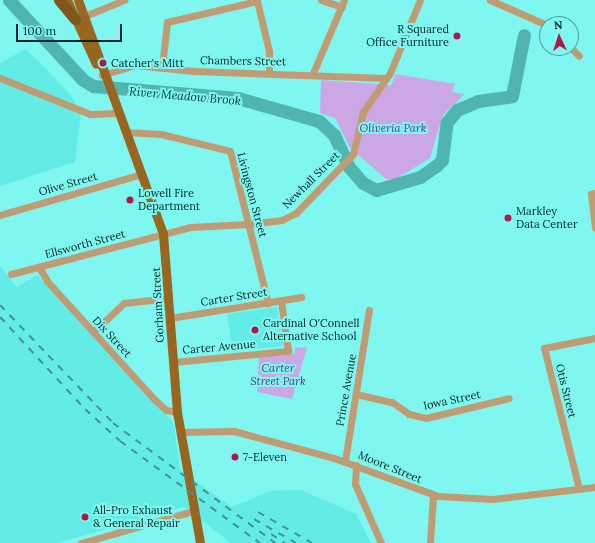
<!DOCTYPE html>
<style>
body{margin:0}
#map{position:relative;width:595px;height:543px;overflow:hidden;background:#7ff6ef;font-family:Lora,serif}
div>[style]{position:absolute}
.built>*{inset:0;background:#63ece5}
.green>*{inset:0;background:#cba8e5}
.river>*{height:13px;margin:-6.5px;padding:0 6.5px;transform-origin:6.5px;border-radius:6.5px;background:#50b5b0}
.minor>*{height:7px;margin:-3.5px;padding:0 3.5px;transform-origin:3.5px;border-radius:3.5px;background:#bf9c74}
.major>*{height:9px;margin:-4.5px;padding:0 4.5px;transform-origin:4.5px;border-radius:4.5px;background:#986620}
.highway>*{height:11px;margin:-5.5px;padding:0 5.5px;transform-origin:5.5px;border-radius:5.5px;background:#81561b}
.rail>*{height:2px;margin-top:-1px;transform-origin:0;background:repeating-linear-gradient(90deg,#42928d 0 7px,transparent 0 14px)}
.dots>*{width:11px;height:11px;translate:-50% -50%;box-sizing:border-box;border:2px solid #7ff6ef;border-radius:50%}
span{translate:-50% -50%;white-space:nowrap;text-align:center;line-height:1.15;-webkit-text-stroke:4px #7ff6ef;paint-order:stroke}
.poi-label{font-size:11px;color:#002624}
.right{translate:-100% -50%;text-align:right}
.left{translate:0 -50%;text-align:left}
.street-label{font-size:11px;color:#002624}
.park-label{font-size:11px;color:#62357e;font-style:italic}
.water-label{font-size:12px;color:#043634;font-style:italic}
.north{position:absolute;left:539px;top:16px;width:40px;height:40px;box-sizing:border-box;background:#7ff6ef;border:1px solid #4ca39e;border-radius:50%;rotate:356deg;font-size:11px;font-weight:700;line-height:16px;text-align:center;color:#002624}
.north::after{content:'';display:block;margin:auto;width:14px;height:18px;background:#ad1947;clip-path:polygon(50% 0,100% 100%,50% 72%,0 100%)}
.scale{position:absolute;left:16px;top:24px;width:106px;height:18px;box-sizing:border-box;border:2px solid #002624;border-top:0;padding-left:5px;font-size:12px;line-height:14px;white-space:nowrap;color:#002624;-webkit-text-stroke:3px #7ff6ef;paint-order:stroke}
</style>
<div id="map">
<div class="built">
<i style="clip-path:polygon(26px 49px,70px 94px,81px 113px,75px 162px,0 186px,0 63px)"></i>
<i style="clip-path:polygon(0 266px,17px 287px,37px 275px,156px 401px,174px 424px,180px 470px,232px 507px,271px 491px,301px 490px,356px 514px,371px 543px,231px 543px,184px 507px,57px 543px,0 543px)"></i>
<i style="clip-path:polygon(277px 307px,283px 346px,233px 351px,227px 314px)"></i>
</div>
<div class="green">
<i style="clip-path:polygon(396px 74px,455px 84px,452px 92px,465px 94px,443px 115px,430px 158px,396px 179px,386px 179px,350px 148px,335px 118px,320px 113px,321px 80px,391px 85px)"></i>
<i style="clip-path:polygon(307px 347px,292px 399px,257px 392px,259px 357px,295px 354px,295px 348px)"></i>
</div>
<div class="river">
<i style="left:9px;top:0;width:109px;rotate:47.2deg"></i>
<i style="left:83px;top:80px;width:12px;rotate:31deg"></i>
<i style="left:93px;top:86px;width:145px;rotate:4.7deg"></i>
<i style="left:238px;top:98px;width:84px;rotate:15.9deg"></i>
<i style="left:319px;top:121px;width:21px;rotate:43deg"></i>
<i style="left:334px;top:135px;width:35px;rotate:65deg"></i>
<i style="left:349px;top:167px;width:21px;rotate:49deg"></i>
<i style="left:363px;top:183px;width:15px;rotate:28deg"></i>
<i style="left:376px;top:190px;width:46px;rotate:-16.5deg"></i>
<i style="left:420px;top:177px;width:19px;rotate:-35deg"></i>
<i style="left:436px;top:166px;width:8px;rotate:-45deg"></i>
<i style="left:442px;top:160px;width:38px;rotate:-83deg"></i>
<i style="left:447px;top:122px;width:16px;rotate:-50deg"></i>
<i style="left:457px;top:110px;width:23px;rotate:-23deg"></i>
<i style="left:478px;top:101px;width:34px;rotate:-8deg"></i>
<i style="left:512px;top:96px;width:62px;rotate:-78.9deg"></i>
</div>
<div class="minor">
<i style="left:321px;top:0;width:22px;rotate:18deg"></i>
<i style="left:490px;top:0;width:62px;rotate:23.7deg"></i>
<i style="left:257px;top:1px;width:51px;rotate:76.5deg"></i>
<i style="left:269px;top:51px;width:22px;rotate:90deg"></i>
<i style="left:80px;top:18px;width:48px;rotate:-22.2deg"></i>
<i style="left:571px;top:48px;width:11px;rotate:45deg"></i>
<i style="left:162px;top:67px;width:45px;rotate:-83.7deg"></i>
<i style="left:167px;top:22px;width:92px;rotate:-13.1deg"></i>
<i style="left:313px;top:73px;width:79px;rotate:-67deg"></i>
<i style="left:102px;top:75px;width:34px;rotate:-17deg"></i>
<i style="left:135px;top:65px;width:59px;rotate:5.8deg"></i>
<i style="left:194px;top:71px;width:192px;rotate:2.1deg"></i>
<i style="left:0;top:78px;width:97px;rotate:21.8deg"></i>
<i style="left:90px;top:114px;width:27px;rotate:-2deg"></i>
<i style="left:125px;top:132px;width:36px;rotate:3deg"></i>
<i style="left:161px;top:134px;width:71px;rotate:13.8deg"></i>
<i style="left:230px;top:151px;width:157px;rotate:76deg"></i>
<i style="left:595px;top:193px;width:4px;rotate:166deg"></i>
<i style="left:591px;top:194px;width:34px;rotate:83deg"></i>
<i style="left:0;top:215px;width:148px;rotate:-16.1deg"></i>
<i style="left:39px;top:267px;width:16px;rotate:60deg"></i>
<i style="left:47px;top:281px;width:161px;rotate:47.8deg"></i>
<i style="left:155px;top:400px;width:15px;rotate:42deg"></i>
<i style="left:166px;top:410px;width:11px;rotate:10deg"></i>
<i style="left:11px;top:274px;width:185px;rotate:-14.7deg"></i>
<i style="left:190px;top:227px;width:59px;rotate:-2.9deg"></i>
<i style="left:249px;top:224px;width:33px;rotate:-7deg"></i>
<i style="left:282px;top:220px;width:16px;rotate:-27deg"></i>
<i style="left:296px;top:213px;width:82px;rotate:-46deg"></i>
<i style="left:353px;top:154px;width:43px;rotate:-76.6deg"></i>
<i style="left:363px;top:112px;width:47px;rotate:-55.3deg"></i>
<i style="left:390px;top:73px;width:79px;rotate:-67.7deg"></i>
<i style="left:170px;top:318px;width:133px;rotate:-9.1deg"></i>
<i style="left:93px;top:332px;width:42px;rotate:-43.1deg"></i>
<i style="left:124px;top:303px;width:45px;rotate:-6.3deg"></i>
<i style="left:173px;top:362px;width:116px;rotate:-5.5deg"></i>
<i style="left:288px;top:351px;width:50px;rotate:-98deg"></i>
<i style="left:356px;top:394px;width:37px;rotate:13deg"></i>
<i style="left:392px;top:402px;width:21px;rotate:35deg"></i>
<i style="left:409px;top:414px;width:17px;rotate:13deg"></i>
<i style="left:426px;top:418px;width:85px;rotate:-13.5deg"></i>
<i style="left:180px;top:432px;width:54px;rotate:-1.1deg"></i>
<i style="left:234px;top:431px;width:104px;rotate:15.1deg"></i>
<i style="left:334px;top:458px;width:111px;rotate:20.1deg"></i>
<i style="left:438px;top:496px;width:55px;rotate:3.1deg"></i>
<i style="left:493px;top:499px;width:103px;rotate:-6.7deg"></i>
<i style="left:345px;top:461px;width:153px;rotate:-81deg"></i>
<i style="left:356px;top:465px;width:19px;rotate:93deg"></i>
<i style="left:355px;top:484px;width:64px;rotate:66.2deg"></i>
<i style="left:579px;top:489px;width:145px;rotate:-103.9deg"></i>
<i style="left:544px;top:348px;width:52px;rotate:-11.1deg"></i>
<i style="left:81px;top:543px;width:116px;rotate:-15.9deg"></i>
<i style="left:430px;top:543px;width:48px;rotate:-86.4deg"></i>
</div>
<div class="major">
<i style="left:67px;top:0;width:70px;rotate:65.6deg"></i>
<i style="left:78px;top:0;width:249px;rotate:70deg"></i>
<i style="left:163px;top:234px;width:179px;rotate:85.5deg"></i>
<i style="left:177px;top:412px;width:133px;rotate:80deg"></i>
</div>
<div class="highway">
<i style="left:59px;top:0;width:25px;rotate:50deg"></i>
</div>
<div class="rail">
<i style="left:0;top:305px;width:163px;rotate:46.2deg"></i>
<i style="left:113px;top:423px;width:202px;rotate:36.5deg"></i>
<i style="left:0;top:317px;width:125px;rotate:47.3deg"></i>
<i style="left:85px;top:409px;width:47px;rotate:42.4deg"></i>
<i style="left:120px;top:441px;width:173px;rotate:36.1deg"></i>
<i style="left:258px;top:512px;width:62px;rotate:29.9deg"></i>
<i style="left:254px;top:519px;width:48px;rotate:29.7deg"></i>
<i style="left:271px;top:534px;width:17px;rotate:33deg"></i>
</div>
<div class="dots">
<i style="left:457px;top:36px;background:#ad1947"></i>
<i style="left:103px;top:63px;background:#ad1947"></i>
<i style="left:130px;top:200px;background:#ad1947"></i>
<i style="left:508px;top:218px;background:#ad1947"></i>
<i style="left:255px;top:330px;background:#ad1947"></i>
<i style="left:235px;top:457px;background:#ad1947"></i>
<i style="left:85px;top:517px;background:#ad1947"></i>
</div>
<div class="poi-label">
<span class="right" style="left:449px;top:36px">R Squared<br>Office Furniture</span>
<span class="left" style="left:111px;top:63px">Catcher's Mitt</span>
<span class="left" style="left:138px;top:200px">Lowell Fire<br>Department</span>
<span class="left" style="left:516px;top:218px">Markley<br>Data Center</span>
<span class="left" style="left:263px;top:330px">Cardinal O'Connell<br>Alternative School</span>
<span class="left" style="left:243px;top:457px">7-Eleven</span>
<span class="left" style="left:93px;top:517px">All-Pro Exhaust<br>&amp; General Repair</span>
</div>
<div class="street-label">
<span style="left:243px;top:61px;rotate:1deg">Chambers Street</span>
<span style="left:311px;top:180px;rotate:-45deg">Newhall Street</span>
<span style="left:68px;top:184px;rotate:-16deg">Olive Street</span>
<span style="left:252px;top:195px;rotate:75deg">Livingston Street</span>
<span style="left:85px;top:244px;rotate:-15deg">Ellsworth Street</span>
<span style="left:234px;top:297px;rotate:-9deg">Carter Street</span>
<span style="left:158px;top:305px;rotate:-93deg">Gorham Street</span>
<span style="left:112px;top:337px;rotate:47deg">Dix Street</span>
<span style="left:219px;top:347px;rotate:-5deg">Carter Avenue</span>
<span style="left:346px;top:390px;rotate:-80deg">Prince Avenue</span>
<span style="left:566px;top:391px;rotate:76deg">Otis Street</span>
<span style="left:452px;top:400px;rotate:-12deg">Iowa Street</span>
<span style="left:390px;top:467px;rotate:22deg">Moore Street</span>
</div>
<div class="park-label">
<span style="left:393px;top:128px">Oliveria Park</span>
<span style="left:278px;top:375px">Carter<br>Street Park</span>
</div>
<div class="water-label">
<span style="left:185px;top:96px;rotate:5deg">River Meadow Brook</span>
</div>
<div class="north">N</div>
<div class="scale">100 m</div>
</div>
